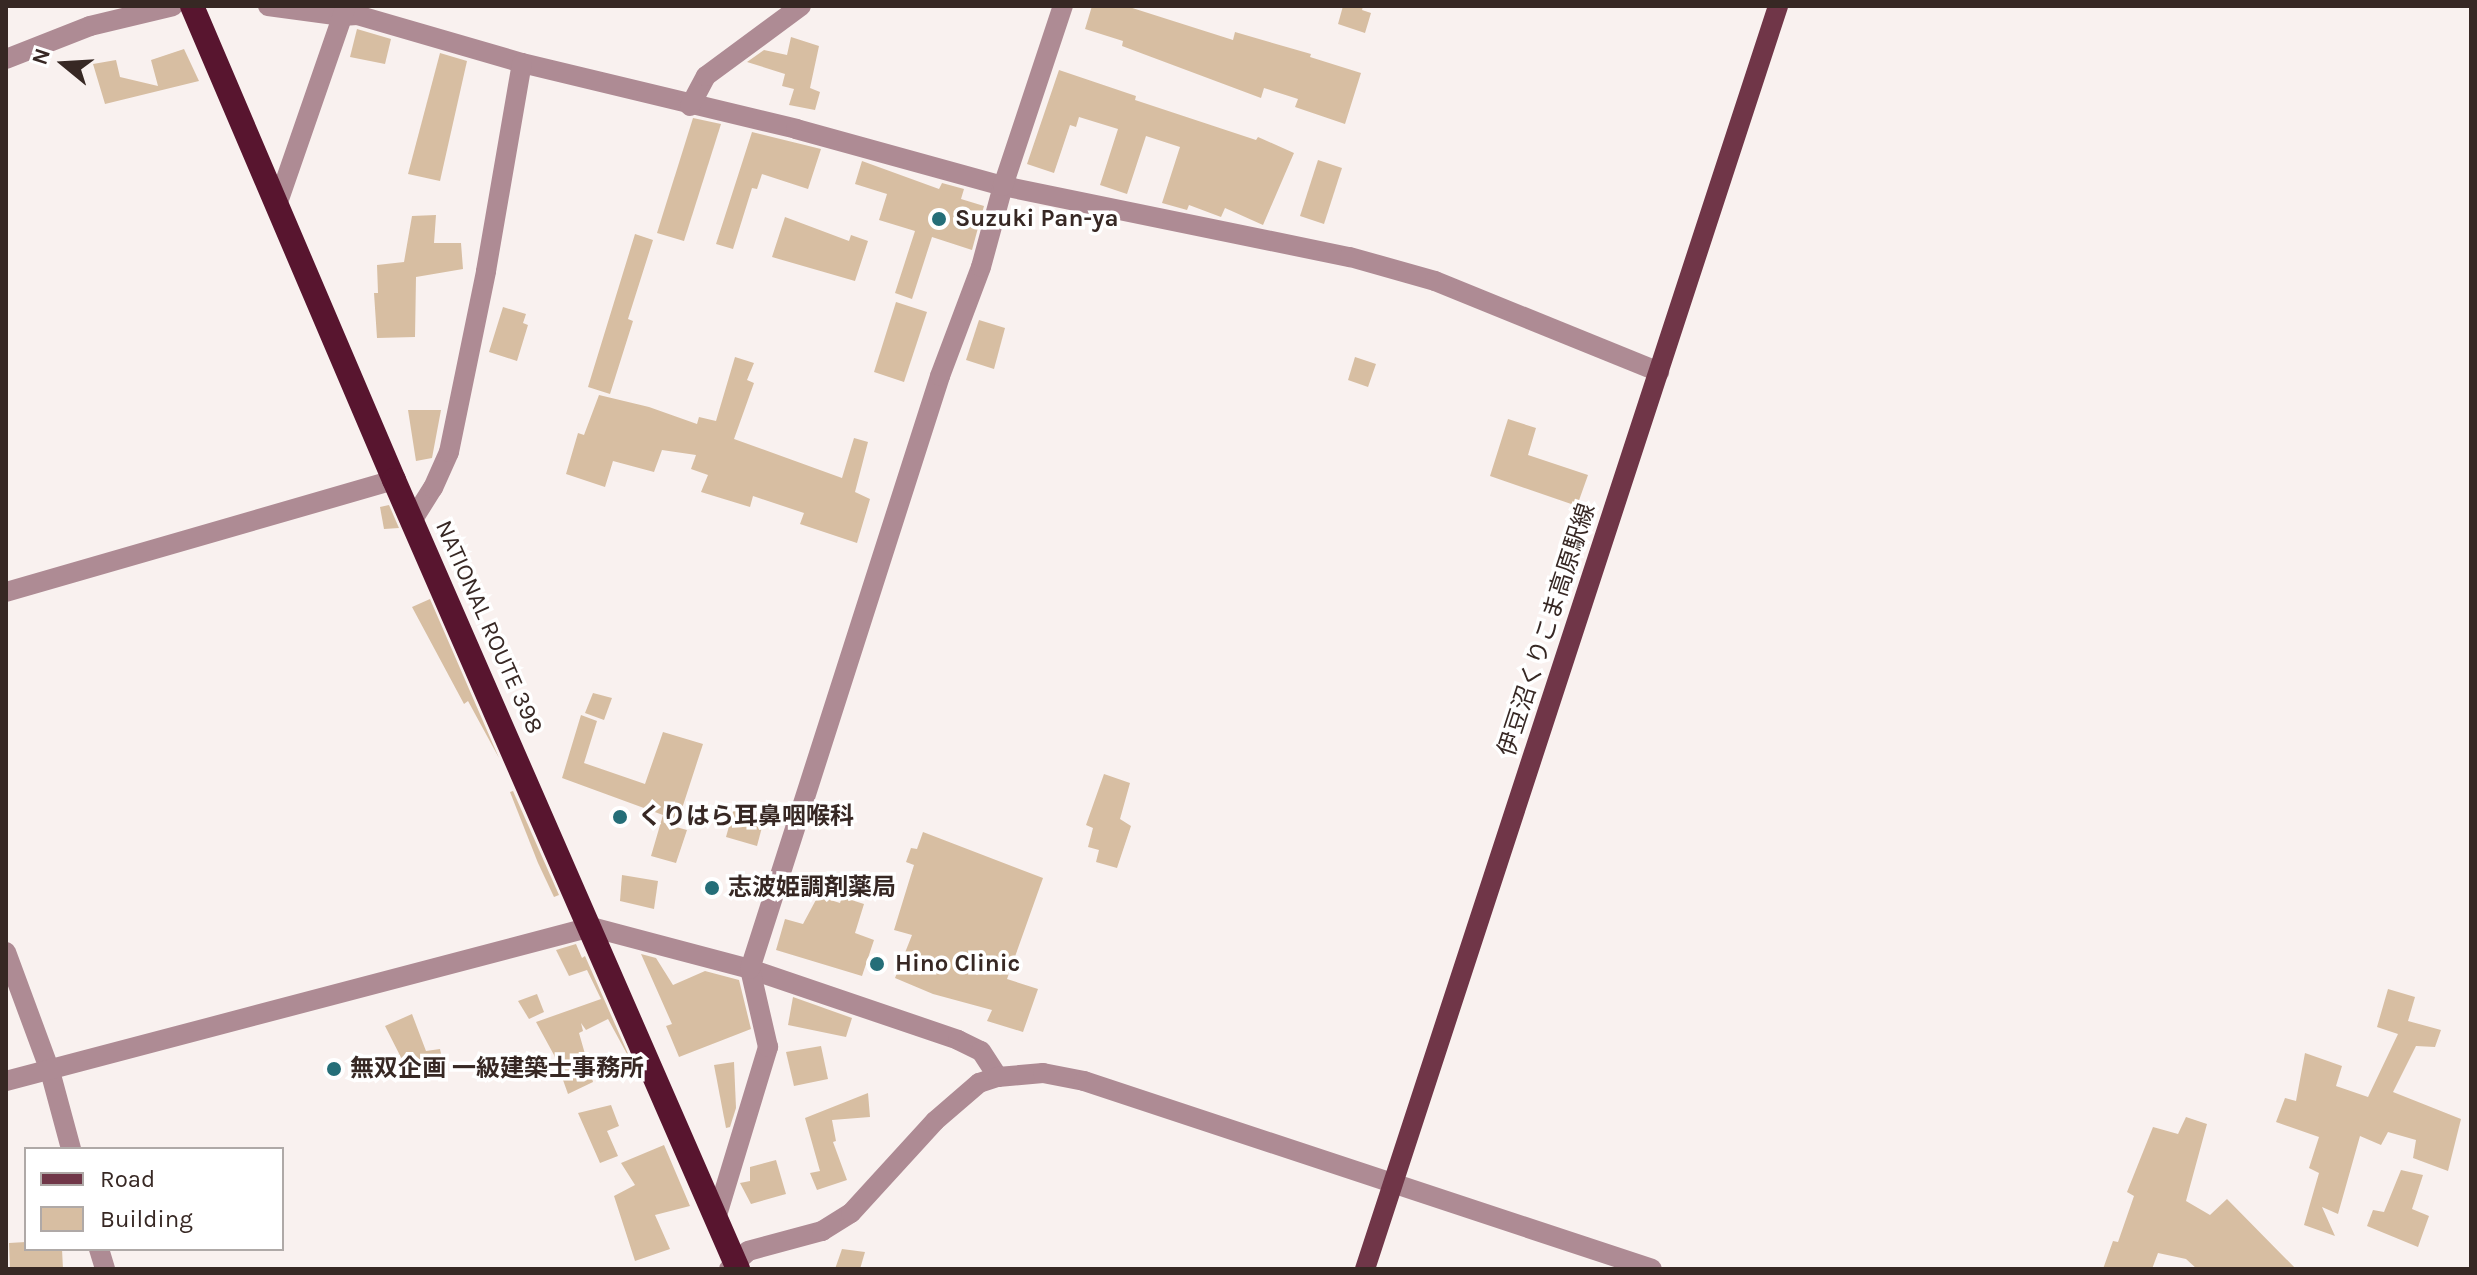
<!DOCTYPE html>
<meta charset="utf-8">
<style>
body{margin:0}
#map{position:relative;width:2477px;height:1275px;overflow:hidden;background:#f9f1ef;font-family:Karla,"Noto Sans JP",sans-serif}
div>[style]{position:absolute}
.building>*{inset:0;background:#d7bea2}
.minor>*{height:20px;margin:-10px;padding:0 10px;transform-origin:10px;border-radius:10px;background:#ae8b94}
.major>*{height:20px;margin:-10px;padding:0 10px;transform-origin:10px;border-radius:10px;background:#703648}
.highway>*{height:24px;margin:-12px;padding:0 12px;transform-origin:12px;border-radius:12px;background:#58152f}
.dots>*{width:22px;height:22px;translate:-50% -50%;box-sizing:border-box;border:4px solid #fff;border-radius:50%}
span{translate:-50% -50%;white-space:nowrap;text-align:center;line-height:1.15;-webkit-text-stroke:7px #fff;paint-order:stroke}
.poi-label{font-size:24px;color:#372824;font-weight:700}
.left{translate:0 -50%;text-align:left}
.street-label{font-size:24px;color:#372824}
.frame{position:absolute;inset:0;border:8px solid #372824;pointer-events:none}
.legend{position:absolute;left:24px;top:1147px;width:260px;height:104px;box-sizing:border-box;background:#fff;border:2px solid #afa9a7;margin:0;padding:10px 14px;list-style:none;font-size:24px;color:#372824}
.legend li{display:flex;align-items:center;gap:16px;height:40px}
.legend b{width:40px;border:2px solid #afa9a7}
.north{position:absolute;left:24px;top:24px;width:80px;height:80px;-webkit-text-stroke:6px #fff;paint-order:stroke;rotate:288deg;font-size:22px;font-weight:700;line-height:32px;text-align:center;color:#372824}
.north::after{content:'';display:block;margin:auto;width:28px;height:36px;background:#372824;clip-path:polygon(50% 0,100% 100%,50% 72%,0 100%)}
</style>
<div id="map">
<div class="building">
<i style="clip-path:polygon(1092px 6px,1126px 6px,1233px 40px,1235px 32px,1311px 54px,1310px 57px,1361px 73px,1345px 124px,1295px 107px,1298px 99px,1264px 88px,1261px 98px,1122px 46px,1123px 41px,1085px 29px)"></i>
<i style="clip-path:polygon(1343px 6px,1363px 6px,1362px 10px,1371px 13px,1365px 33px,1338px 24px)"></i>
<i style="clip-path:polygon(357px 29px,391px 39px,385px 64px,350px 57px)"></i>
<i style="clip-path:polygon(791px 37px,819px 46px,810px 88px,820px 92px,815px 110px,789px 105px,794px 89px,782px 86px,785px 74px,747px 62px,764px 50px,787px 55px)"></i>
<i style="clip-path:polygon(184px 49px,199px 81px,105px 104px,93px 64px,116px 60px,120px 77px,158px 86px,151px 60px)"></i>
<i style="clip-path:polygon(440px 53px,467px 61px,440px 181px,408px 174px)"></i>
<i style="clip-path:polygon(1059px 70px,1136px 96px,1135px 100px,1256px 140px,1258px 137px,1294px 153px,1263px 225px,1225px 208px,1221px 217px,1189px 205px,1187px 210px,1162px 203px,1180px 147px,1146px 136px,1127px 194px,1100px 185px,1118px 129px,1079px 117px,1076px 127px,1070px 125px,1054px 173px,1027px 164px)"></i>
<i style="clip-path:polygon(693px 118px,721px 124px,684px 241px,657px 233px)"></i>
<i style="clip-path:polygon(752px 132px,821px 149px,808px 189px,762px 174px,757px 189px,752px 188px,733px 249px,716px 244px)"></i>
<i style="clip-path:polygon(1318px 160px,1342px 168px,1324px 224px,1300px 216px)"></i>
<i style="clip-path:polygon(862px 161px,939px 189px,942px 183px,964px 189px,961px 199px,984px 206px,972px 250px,932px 237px,912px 299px,895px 293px,915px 231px,879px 220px,887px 194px,855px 184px)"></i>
<i style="clip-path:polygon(436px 215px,434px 243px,461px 243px,463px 269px,416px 277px,415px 337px,377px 338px,374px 293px,378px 293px,377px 265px,404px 262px,412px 216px)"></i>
<i style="clip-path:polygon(785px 217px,849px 241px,851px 235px,868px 241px,855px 281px,772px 257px)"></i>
<i style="clip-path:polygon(635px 234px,653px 240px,628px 319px,633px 321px,610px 394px,588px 387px)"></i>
<i style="clip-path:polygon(896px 302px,927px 312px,904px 382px,874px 372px)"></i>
<i style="clip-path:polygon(503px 307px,526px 314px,523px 323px,528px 325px,517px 361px,489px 352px)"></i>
<i style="clip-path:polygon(979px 320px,1005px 328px,994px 369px,966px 360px)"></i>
<i style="clip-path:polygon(735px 357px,754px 363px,747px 380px,754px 383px,734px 439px,842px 478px,854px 438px,868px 442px,855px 492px,870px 499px,857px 543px,800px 524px,804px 513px,753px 496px,750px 507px,701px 492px,708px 475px,691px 469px,696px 455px,662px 450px,654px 472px,613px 461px,605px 487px,566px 474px,578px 433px,584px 435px,599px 395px,649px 407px,697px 424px,699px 417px,716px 421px)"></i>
<i style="clip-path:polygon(1355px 357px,1376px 364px,1368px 387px,1348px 380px)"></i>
<i style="clip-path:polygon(408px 410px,441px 410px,432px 458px,416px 461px)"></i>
<i style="clip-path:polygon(1508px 419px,1536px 428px,1528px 455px,1588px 475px,1577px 506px,1490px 476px)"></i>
<i style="clip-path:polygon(389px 505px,399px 528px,384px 529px,380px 507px)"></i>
<i style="clip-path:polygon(430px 599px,499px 758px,468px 701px,464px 704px,412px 607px)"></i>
<i style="clip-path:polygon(593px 693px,612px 698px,604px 720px,585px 713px)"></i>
<i style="clip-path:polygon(581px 715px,597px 721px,584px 763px,645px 784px,663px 732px,703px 744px,676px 827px,687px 830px,676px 863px,651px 856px,663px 815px,562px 778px)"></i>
<i style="clip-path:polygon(1104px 774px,1130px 783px,1120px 819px,1131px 826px,1117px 868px,1096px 862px,1099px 850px,1088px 847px,1093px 828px,1086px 825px)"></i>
<i style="clip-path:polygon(513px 791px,559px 895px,554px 897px,538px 863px,510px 792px)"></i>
<i style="clip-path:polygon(736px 801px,767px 808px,757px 846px,726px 837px)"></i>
<i style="clip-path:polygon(923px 832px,1043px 878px,1007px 979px,1038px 989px,1023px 1032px,987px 1021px,992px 1010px,933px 994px,895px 978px,912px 935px,894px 930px,914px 865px,906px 862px,911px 848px,917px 849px)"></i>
<i style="clip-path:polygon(622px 875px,658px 881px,654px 909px,620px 901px)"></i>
<i style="clip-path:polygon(818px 896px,840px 903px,842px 897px,864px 904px,855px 933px,874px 940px,862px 976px,776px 950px,785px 919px,803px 924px)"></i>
<i style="clip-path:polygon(576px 944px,582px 958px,585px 956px,633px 1065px,608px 1019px,586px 1030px,581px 1023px,583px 1031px,579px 1033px,593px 1082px,568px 1094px,554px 1055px,536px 1022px,601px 999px,587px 970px,569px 976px,556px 950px)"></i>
<i style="clip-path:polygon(641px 954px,656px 958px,673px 985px,705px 971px,739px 980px,751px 1029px,679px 1057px,666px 1026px,672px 1024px)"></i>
<i style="clip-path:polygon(2388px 989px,2415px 997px,2408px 1021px,2441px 1030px,2435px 1047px,2416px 1046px,2393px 1092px,2461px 1119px,2448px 1171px,2413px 1158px,2416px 1140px,2388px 1132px,2381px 1145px,2360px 1136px,2338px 1214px,2322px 1207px,2335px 1236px,2304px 1225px,2319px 1173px,2309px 1168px,2319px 1137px,2276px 1122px,2285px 1098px,2296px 1101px,2305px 1053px,2342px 1066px,2336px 1086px,2368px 1097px,2398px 1034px,2377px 1027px)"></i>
<i style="clip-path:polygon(537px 994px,544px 1012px,529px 1019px,518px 1001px)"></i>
<i style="clip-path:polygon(793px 997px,852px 1018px,846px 1037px,788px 1025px)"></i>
<i style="clip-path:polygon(412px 1014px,426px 1051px,440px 1049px,444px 1068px,413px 1081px,385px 1026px)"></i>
<i style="clip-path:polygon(821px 1046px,828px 1079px,794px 1086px,786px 1052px)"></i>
<i style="clip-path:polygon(734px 1062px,736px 1108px,730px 1127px,726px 1128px,714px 1065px)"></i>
<i style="clip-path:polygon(868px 1093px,870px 1117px,832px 1120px,836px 1141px,833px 1142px,847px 1180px,817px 1190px,810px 1173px,820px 1171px,805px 1118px)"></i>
<i style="clip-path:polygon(611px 1105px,619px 1126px,607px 1131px,618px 1156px,600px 1163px,578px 1113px)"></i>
<i style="clip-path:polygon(2186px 1117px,2207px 1124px,2186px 1201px,2210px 1215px,2227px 1199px,2296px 1269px,2197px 1269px,2186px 1259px,2158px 1253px,2152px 1269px,2103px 1269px,2113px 1241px,2118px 1242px,2134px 1196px,2127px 1192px,2153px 1127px,2178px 1134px)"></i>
<i style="clip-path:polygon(664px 1145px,690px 1206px,655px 1215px,670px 1249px,635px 1261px,614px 1196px,635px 1185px,621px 1163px)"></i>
<i style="clip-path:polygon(776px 1160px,786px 1194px,751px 1204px,740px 1183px,750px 1181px,750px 1167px)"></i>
<i style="clip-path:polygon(2401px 1170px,2423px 1175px,2412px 1209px,2429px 1216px,2418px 1247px,2367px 1226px,2373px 1210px,2384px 1212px)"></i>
<i style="clip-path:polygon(26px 1242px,26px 1249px,62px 1249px,63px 1269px,10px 1269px,9px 1243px)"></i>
<i style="clip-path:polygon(842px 1249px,865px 1252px,860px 1269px,835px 1269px)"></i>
</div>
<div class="minor">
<i style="left:268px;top:6px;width:75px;rotate:7.7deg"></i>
<i style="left:342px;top:16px;width:15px;rotate:-4deg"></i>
<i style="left:357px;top:15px;width:172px;rotate:16.2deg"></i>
<i style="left:522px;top:63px;width:282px;rotate:13.5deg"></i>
<i style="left:796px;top:129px;width:215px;rotate:15.4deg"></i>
<i style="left:1003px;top:186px;width:354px;rotate:11.6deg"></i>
<i style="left:1350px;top:257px;width:88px;rotate:15.8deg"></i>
<i style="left:1435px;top:281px;width:242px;rotate:22.1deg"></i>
<i style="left:6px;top:59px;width:90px;rotate:-21.4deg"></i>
<i style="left:90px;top:26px;width:85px;rotate:-13.5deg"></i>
<i style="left:690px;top:106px;width:34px;rotate:-62deg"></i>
<i style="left:706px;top:76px;width:118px;rotate:-36.4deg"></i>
<i style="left:277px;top:205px;width:211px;rotate:-70.9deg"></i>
<i style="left:412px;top:521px;width:39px;rotate:-58deg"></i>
<i style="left:433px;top:488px;width:39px;rotate:-66deg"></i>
<i style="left:449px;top:452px;width:185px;rotate:-78.4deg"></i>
<i style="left:486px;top:271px;width:211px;rotate:-80.2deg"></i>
<i style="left:6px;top:592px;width:404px;rotate:-16.1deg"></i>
<i style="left:6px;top:952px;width:127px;rotate:69.7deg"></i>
<i style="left:50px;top:1071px;width:81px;rotate:74.9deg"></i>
<i style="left:6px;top:1081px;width:605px;rotate:-14.75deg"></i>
<i style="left:591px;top:927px;width:164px;rotate:14.8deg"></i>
<i style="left:750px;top:969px;width:220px;rotate:18.8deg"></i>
<i style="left:958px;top:1040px;width:25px;rotate:26deg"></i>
<i style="left:981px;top:1051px;width:31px;rotate:57deg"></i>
<i style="left:717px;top:1215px;width:176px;rotate:-73.1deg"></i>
<i style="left:768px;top:1047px;width:80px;rotate:-103deg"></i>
<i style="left:750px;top:969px;width:623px;rotate:-72.23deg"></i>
<i style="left:940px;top:376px;width:116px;rotate:-69.4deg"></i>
<i style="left:981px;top:267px;width:84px;rotate:-74.8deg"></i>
<i style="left:1003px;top:186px;width:190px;rotate:-71.6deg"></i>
<i style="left:99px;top:1249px;width:21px;rotate:73deg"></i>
<i style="left:729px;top:1269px;width:26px;rotate:-43deg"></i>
<i style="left:748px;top:1251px;width:77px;rotate:-15.1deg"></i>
<i style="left:822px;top:1231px;width:34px;rotate:-32deg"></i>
<i style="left:851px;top:1213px;width:125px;rotate:-47.6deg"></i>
<i style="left:935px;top:1121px;width:58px;rotate:-40.8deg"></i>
<i style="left:979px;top:1083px;width:20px;rotate:-18deg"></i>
<i style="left:998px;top:1077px;width:45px;rotate:-5.1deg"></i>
<i style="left:1043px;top:1073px;width:42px;rotate:11deg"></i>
<i style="left:1084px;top:1081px;width:598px;rotate:18.31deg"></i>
</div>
<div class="major">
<i style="left:1365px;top:1269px;width:1329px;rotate:-71.89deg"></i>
</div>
<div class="highway">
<i style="left:192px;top:6px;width:515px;rotate:66.92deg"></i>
<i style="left:394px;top:480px;width:861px;rotate:66.44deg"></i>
</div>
<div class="dots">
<i style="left:939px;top:219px;background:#256e78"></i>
<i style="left:620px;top:817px;background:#256e78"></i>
<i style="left:712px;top:888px;background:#256e78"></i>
<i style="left:877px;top:964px;background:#256e78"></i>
<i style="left:334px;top:1069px;background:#256e78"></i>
</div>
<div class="poi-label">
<span class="left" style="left:955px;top:219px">Suzuki Pan-ya</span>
<span class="left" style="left:638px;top:817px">くりはら耳鼻咽喉科</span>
<span class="left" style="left:728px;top:888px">志波姫調剤薬局</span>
<span class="left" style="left:895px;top:964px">Hino Clinic</span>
<span class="left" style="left:350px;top:1069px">無双企画 一級建築士事務所</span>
</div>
<div class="street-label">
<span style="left:489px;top:627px;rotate:66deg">NATIONAL ROUTE 398</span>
<span style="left:1547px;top:630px;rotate:-72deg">伊豆沼くりこま高原駅線</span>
</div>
<div class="frame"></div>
<ul class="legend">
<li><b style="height:10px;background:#703648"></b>Road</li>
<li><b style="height:22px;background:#d7bea2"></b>Building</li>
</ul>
<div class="north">N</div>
</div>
